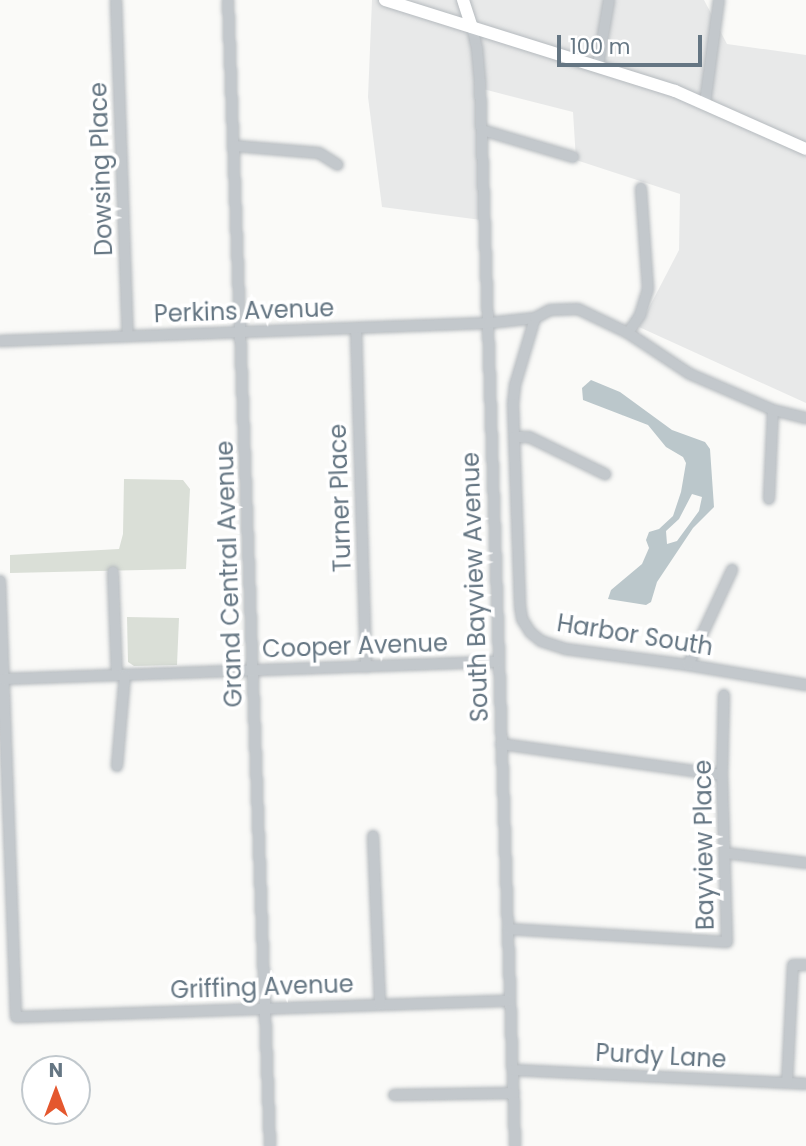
<!DOCTYPE html>
<style>
body{margin:0}
#map{position:relative;width:806px;height:1146px;overflow:hidden;background:#fafaf8;font-family:Poppins,sans-serif}
div>[style]{position:absolute}
.built>*{inset:0;background:#e8e9e9}
.green>*{inset:0;background:#dadfd7}
.water>*{inset:0;background:#bbc7cb}
.roads{filter:drop-shadow(0 0 2px #b5babe) drop-shadow(0 0 2px #b5babe)}
.minor>*{height:10px;margin:-5px;padding:0 5px;transform-origin:5px;border-radius:5px;background:#c3c8cc}
.major>*{height:12px;margin:-6px;padding:0 6px;transform-origin:6px;border-radius:6px;background:#fff}
span{translate:-50% -50%;white-space:nowrap;text-align:center;line-height:1.15;-webkit-text-stroke:7px #fff;paint-order:stroke}
.street-label{font-size:24px;color:#657683}
.north{position:absolute;left:21px;top:1055px;width:70px;height:70px;box-sizing:border-box;background:#fff;border:2px solid #c1c8cd;border-radius:50%;rotate:0deg;font-size:19px;font-weight:700;line-height:28px;text-align:center;color:#657683}
.north::after{content:'';display:block;margin:auto;width:24px;height:32px;background:#e4572e;clip-path:polygon(50% 0,100% 100%,50% 72%,0 100%)}
.scale{position:absolute;left:557px;top:35px;width:145px;height:32px;box-sizing:border-box;border:4px solid #657683;border-top:0;padding-left:9px;font-size:21px;line-height:24px;white-space:nowrap;color:#657683;-webkit-text-stroke:5px #fff;paint-order:stroke}
</style>
<div id="map">
<div class="built">
<i style="clip-path:polygon(372px 0,704px 0,727px 44px,806px 55px,806px 403px,639px 327px,679px 250px,680px 194px,576px 160px,573px 112px,483px 89px,489px 221px,382px 207px,368px 97px)"></i>
</div>
<div class="green">
<i style="clip-path:polygon(124px 479px,183px 480px,190px 489px,186px 569px,10px 573px,10px 555px,119px 549px,123px 534px)"></i>
<i style="clip-path:polygon(127px 617px,179px 618px,177px 665px,134px 666px,128px 662px)"></i>
</div>
<div class="water">
<i style="clip-path:polygon(evenodd,591px 380px,620px 392px,672px 430px,705px 442px,710px 449px,714px 507px,693px 528px,657px 582px,651px 602px,646px 605px,608px 599px,611px 590px,642px 564px,649px 548px,646px 540px,649px 532px,659px 529px,673px 516px,681px 492px,686px 463px,683px 457px,666px 447px,648px 425px,583px 400px,582px 388px,591px 380px,692px 494px,702px 497px,699px 511px,677px 541px,667px 544px,666px 531px,679px 519px,692px 494px)"></i>
</div>
<div class="roads">
<div class="minor">
<i style="left:116px;top:0;width:336px;rotate:88deg"></i>
<i style="left:228px;top:0;width:1147px;rotate:87.9deg"></i>
<i style="left:472px;top:27px;width:22px;rotate:77deg"></i>
<i style="left:477px;top:48px;width:35px;rotate:85deg"></i>
<i style="left:480px;top:83px;width:1064px;rotate:88.11deg"></i>
<i style="left:598px;top:65px;width:66px;rotate:-80.4deg"></i>
<i style="left:705px;top:103px;width:104px;rotate:-82.3deg"></i>
<i style="left:482px;top:130px;width:95px;rotate:16.5deg"></i>
<i style="left:235px;top:146px;width:84px;rotate:4.8deg"></i>
<i style="left:319px;top:153px;width:22px;rotate:32deg"></i>
<i style="left:535px;top:318px;width:70px;rotate:106.6deg"></i>
<i style="left:515px;top:385px;width:19px;rotate:96deg"></i>
<i style="left:513px;top:404px;width:202px;rotate:88deg"></i>
<i style="left:520px;top:606px;width:13px;rotate:81deg"></i>
<i style="left:522px;top:619px;width:15px;rotate:58deg"></i>
<i style="left:530px;top:632px;width:14px;rotate:39deg"></i>
<i style="left:541px;top:641px;width:25px;rotate:18deg"></i>
<i style="left:565px;top:649px;width:124px;rotate:7.4deg"></i>
<i style="left:688px;top:665px;width:120px;rotate:9.6deg"></i>
<i style="left:356px;top:328px;width:339px;rotate:88.3deg"></i>
<i style="left:628px;top:333px;width:22px;rotate:-56deg"></i>
<i style="left:640px;top:315px;width:27px;rotate:-73deg"></i>
<i style="left:648px;top:289px;width:101px;rotate:-94deg"></i>
<i style="left:0;top:341px;width:489px;rotate:-2.1deg"></i>
<i style="left:489px;top:323px;width:46px;rotate:-6.2deg"></i>
<i style="left:535px;top:318px;width:17px;rotate:-28deg"></i>
<i style="left:550px;top:310px;width:28px;rotate:-2deg"></i>
<i style="left:578px;top:309px;width:55px;rotate:25.6deg"></i>
<i style="left:628px;top:333px;width:74px;rotate:33.5deg"></i>
<i style="left:690px;top:374px;width:90px;rotate:23.4deg"></i>
<i style="left:773px;top:410px;width:89px;rotate:92.6deg"></i>
<i style="left:773px;top:410px;width:34px;rotate:14deg"></i>
<i style="left:514px;top:437px;width:15px"></i>
<i style="left:529px;top:437px;width:85px;rotate:26deg"></i>
<i style="left:113px;top:572px;width:103px;rotate:87.8deg"></i>
<i style="left:0;top:581px;width:436px;rotate:87.9deg"></i>
<i style="left:16px;top:1017px;width:494px;rotate:-1.9deg"></i>
<i style="left:688px;top:665px;width:105px;rotate:-65.1deg"></i>
<i style="left:3px;top:679px;width:496px;rotate:-2deg"></i>
<i style="left:501px;top:744px;width:223px;rotate:8deg"></i>
<i style="left:117px;top:766px;width:91px;rotate:-85deg"></i>
<i style="left:373px;top:836px;width:169px;rotate:87.6deg"></i>
<i style="left:725px;top:853px;width:82px;rotate:7deg"></i>
<i style="left:508px;top:929px;width:219px;rotate:3.4deg"></i>
<i style="left:727px;top:942px;width:167px;rotate:-91.7deg"></i>
<i style="left:722px;top:775px;width:80px;rotate:-88.6deg"></i>
<i style="left:513px;top:1070px;width:293px;rotate:2.7deg"></i>
<i style="left:787px;top:1083px;width:118px;rotate:-87.1deg"></i>
<i style="left:793px;top:965px;width:13px"></i>
<i style="left:394px;top:1095px;width:120px;rotate:-1deg"></i>
</div>
<div class="major">
<i style="left:385px;top:0;width:304px;rotate:17.4deg"></i>
<i style="left:675px;top:91px;width:143px;rotate:23.9deg"></i>
<i style="left:463px;top:0;width:28px;rotate:72deg"></i>
</div>
</div>
<div class="street-label">
<span style="left:101px;top:169px;rotate:-92deg">Dowsing Place</span>
<span style="left:244px;top:311px;rotate:-2deg">Perkins Avenue</span>
<span style="left:340px;top:498px;rotate:-92deg">Turner Place</span>
<span style="left:229px;top:574px;rotate:-92deg">Grand Central Avenue</span>
<span style="left:475px;top:587px;rotate:-92deg">South Bayview Avenue</span>
<span style="left:635px;top:635px;rotate:9deg">Harbor South</span>
<span style="left:355px;top:646px;rotate:-2deg">Cooper Avenue</span>
<span style="left:704px;top:845px;rotate:-91deg">Bayview Place</span>
<span style="left:262px;top:987px;rotate:-2deg">Griffing Avenue</span>
<span style="left:661px;top:1056px;rotate:3deg">Purdy Lane</span>
</div>
<div class="north">N</div>
<div class="scale">100 m</div>
</div>
